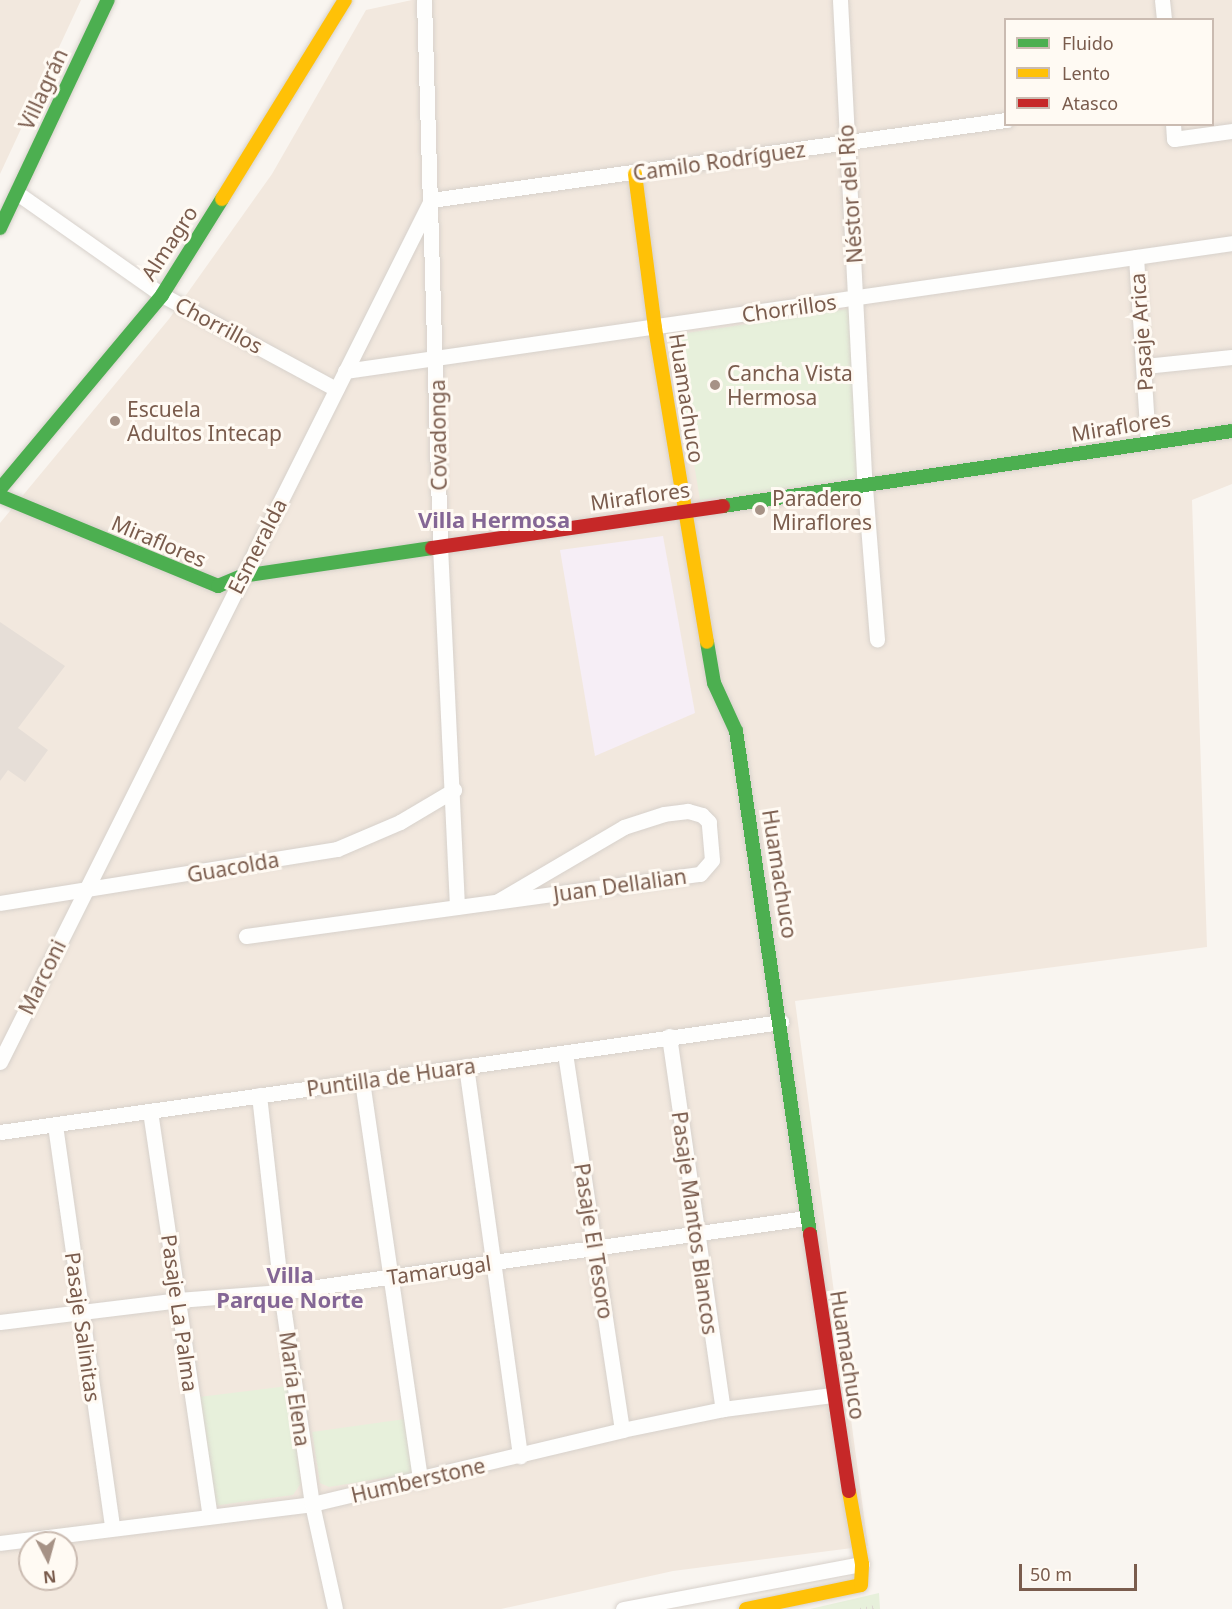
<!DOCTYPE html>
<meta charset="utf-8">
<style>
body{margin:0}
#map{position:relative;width:1232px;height:1609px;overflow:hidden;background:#f9f5f0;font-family:"Noto Sans",sans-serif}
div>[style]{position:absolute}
.residential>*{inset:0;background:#f2e8de}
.education>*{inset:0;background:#f6eef6}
.green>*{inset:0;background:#e7f0db}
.building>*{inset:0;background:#e6ded7}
.path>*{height:3px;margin-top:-1.5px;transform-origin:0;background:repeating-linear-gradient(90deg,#dcd5d0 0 1.5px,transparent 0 6px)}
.roads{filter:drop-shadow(0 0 2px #d7d1cb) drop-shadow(0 0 2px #d7d1cb)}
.street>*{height:15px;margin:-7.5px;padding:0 7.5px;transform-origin:7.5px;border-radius:7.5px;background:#fefefd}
.fast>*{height:14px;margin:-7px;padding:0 7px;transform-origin:7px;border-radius:7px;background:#4caf50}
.slow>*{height:14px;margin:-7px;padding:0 7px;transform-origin:7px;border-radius:7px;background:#ffc107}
.jam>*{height:14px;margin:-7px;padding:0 7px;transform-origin:7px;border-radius:7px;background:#c62828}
.dots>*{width:16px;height:16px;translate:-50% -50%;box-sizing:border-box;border:3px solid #fffaf3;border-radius:50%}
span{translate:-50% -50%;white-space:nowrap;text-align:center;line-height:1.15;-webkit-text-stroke:6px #fffaf3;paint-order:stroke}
.street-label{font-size:21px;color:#7a5c4d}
.poi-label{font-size:21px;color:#7a5c4d}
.left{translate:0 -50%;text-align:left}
.neighbourhood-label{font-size:22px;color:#846695;font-weight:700}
.legend{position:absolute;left:1004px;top:18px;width:210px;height:108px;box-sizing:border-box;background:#fffaf3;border:2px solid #cabbb1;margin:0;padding:8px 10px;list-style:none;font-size:18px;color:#7a5c4d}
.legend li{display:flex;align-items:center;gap:12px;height:30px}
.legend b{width:30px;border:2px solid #cabbb1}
.north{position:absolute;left:18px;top:1531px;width:60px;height:60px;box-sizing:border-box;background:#fffaf3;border:2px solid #cabbb1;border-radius:50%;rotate:174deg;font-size:16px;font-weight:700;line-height:24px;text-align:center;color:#7a5c4d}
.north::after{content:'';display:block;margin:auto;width:21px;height:27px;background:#a69286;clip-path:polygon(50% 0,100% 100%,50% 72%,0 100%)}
.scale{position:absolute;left:1019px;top:1564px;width:118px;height:27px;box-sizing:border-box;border:3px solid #7a5c4d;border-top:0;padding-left:8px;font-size:18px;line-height:21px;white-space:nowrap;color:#7a5c4d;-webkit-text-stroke:4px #fffaf3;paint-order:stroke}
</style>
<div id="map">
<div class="residential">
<i style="clip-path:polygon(0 0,81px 0,0 174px)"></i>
<i style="clip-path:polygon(evenodd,412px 0,1232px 0,1232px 484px,1192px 500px,1207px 947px,795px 1001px,868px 1546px,673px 1571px,501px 1609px,0 1609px,0 523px,169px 319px,272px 174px,366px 10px,412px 0,1006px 20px,1212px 20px,1212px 124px,1006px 124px,1006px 20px,412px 0,30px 1543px,66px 1543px,66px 1579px,30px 1579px,30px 1543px)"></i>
</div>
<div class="education">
<i style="clip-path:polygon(663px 536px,695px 713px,595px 756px,560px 550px)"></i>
</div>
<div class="green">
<i style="clip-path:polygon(854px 308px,860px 478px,700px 500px,673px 335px)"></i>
<i style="clip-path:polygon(288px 1386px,301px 1483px,293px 1495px,213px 1506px,199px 1397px)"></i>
<i style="clip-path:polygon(405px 1419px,414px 1473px,329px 1487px,320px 1483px,312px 1432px)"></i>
<i style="clip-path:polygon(879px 1593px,880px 1609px,810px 1609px)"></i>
</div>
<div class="building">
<i style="clip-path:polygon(0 622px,65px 666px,18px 728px,48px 750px,25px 782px,8px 770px,0 781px)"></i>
</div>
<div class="path">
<i style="left:860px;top:1609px;width:17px;rotate:-10deg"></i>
</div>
<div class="roads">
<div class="street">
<i style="left:424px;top:0;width:546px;rotate:88.32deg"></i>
<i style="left:440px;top:546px;width:361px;rotate:87.3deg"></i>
<i style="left:840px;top:0;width:488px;rotate:87.1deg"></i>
<i style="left:865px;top:487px;width:153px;rotate:85.5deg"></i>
<i style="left:1162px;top:0;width:20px;rotate:84deg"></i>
<i style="left:1173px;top:124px;width:15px;rotate:86deg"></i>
<i style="left:1174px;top:139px;width:59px;rotate:-7.9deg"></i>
<i style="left:17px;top:193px;width:177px;rotate:35.1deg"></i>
<i style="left:162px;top:295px;width:198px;rotate:28.4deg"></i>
<i style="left:431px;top:200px;width:581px;rotate:-7.92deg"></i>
<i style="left:1136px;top:257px;width:186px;rotate:86.3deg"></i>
<i style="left:1145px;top:366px;width:87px;rotate:-5.9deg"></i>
<i style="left:345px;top:371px;width:896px;rotate:-8.21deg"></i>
<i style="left:0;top:903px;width:341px;rotate:-9.1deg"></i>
<i style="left:337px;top:849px;width:69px;rotate:-23.2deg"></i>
<i style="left:400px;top:822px;width:63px;rotate:-30.7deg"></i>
<i style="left:246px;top:936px;width:458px;rotate:-7.8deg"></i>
<i style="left:700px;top:874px;width:18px;rotate:-49deg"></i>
<i style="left:712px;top:860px;width:38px;rotate:-95deg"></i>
<i style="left:709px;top:822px;width:10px;rotate:-135deg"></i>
<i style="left:702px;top:815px;width:15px;rotate:-164deg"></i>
<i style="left:688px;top:811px;width:24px;rotate:173deg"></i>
<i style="left:664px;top:814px;width:42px;rotate:162deg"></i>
<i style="left:624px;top:827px;width:146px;rotate:149.6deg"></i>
<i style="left:669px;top:1036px;width:377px;rotate:81.8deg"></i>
<i style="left:565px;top:1053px;width:381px;rotate:81.4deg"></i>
<i style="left:0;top:1062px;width:964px;rotate:-63.43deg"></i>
<i style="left:466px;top:1066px;width:394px;rotate:82.1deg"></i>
<i style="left:362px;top:1081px;width:404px;rotate:81.7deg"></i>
<i style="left:259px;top:1095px;width:198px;rotate:83.6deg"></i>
<i style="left:281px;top:1292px;width:214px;rotate:81.7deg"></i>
<i style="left:312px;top:1504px;width:107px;rotate:77.6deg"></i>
<i style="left:150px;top:1111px;width:409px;rotate:81.6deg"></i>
<i style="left:55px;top:1125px;width:407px;rotate:81.9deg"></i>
<i style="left:0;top:1132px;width:789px;rotate:-8.02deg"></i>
<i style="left:0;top:1322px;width:179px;rotate:-7deg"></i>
<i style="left:178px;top:1300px;width:103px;rotate:-4.4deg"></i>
<i style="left:281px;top:1292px;width:530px;rotate:-8.02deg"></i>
<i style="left:0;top:1543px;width:314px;rotate:-7.1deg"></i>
<i style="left:312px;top:1504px;width:319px;rotate:-13.4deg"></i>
<i style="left:622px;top:1430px;width:103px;rotate:-11.7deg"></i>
<i style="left:723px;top:1409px;width:110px;rotate:-7.3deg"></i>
<i style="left:623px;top:1609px;width:243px;rotate:-10.7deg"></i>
</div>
<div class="fast">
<i style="left:0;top:228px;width:252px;rotate:-64.7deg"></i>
<i style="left:0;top:489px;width:253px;rotate:-50.1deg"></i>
<i style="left:162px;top:295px;width:113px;rotate:-58deg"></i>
<i style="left:0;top:496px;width:236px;rotate:22.4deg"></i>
<i style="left:218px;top:586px;width:26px;rotate:-23deg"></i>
<i style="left:242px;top:576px;width:192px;rotate:-8.4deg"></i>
<i style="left:723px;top:506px;width:514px;rotate:-8.38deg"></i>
<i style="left:707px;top:642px;width:42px;rotate:80.3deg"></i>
<i style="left:714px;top:683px;width:53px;rotate:65.4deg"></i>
<i style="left:736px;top:731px;width:508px;rotate:81.63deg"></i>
</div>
<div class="slow">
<i style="left:635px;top:174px;width:155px;rotate:82.6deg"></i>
<i style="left:655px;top:328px;width:318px;rotate:80.6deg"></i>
<i style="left:222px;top:199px;width:234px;rotate:-58.3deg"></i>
<i style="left:746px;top:1609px;width:117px;rotate:-11.8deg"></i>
<i style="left:861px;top:1585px;width:21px;rotate:-87deg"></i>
<i style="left:862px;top:1564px;width:74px;rotate:-100.1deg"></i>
</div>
<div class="jam">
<i style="left:432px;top:548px;width:294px;rotate:-8.2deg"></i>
<i style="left:810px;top:1234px;width:260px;rotate:81.4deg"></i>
</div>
</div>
<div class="dots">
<i style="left:715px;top:385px;background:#a69286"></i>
<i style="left:115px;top:421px;background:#a69286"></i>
<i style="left:760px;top:510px;background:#a69286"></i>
</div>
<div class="street-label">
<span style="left:43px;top:89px;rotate:-65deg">Villagrán</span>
<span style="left:719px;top:161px;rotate:-8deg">Camilo Rodríguez</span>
<span style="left:850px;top:194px;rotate:-94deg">Néstor del Río</span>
<span style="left:169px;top:243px;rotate:-57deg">Almagro</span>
<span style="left:789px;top:308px;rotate:-8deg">Chorrillos</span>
<span style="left:219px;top:325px;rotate:28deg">Chorrillos</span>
<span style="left:1141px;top:332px;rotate:-94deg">Pasaje Arica</span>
<span style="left:687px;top:398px;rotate:81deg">Huamachuco</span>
<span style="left:1121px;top:426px;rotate:-9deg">Miraflores</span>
<span style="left:438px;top:435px;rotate:-91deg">Covadonga</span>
<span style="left:640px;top:496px;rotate:-8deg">Miraflores</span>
<span style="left:159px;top:541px;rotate:23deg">Miraflores</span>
<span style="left:257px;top:546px;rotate:-63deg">Esmeralda</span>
<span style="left:233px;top:867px;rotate:-10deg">Guacolda</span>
<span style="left:780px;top:874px;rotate:81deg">Huamachuco</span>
<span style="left:620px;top:885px;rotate:-8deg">Juan Dellalian</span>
<span style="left:42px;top:977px;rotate:-64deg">Marconi</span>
<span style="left:391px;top:1077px;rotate:-8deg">Puntilla de Huara</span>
<span style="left:695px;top:1223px;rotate:82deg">Pasaje Mantos Blancos</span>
<span style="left:594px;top:1241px;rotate:81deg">Pasaje El Tesoro</span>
<span style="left:439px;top:1270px;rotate:-8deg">Tamarugal</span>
<span style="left:180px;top:1313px;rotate:82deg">Pasaje La Palma</span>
<span style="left:83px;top:1327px;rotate:82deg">Pasaje Salinitas</span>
<span style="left:848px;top:1355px;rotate:81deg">Huamachuco</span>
<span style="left:295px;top:1389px;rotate:82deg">María Elena</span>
<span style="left:418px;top:1480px;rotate:-13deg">Humberstone</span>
</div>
<div class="poi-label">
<span class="left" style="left:727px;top:385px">Cancha Vista<br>Hermosa</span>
<span class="left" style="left:127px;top:421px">Escuela<br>Adultos Intecap</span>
<span class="left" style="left:772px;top:510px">Paradero<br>Miraflores</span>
</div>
<div class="neighbourhood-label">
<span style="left:494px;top:520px">Villa Hermosa</span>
<span style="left:290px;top:1287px">Villa<br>Parque Norte</span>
</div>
<ul class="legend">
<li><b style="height:8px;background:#4caf50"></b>Fluido</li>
<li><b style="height:8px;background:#ffc107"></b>Lento</li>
<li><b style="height:8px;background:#c62828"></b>Atasco</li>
</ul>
<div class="north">N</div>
<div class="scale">50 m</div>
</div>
